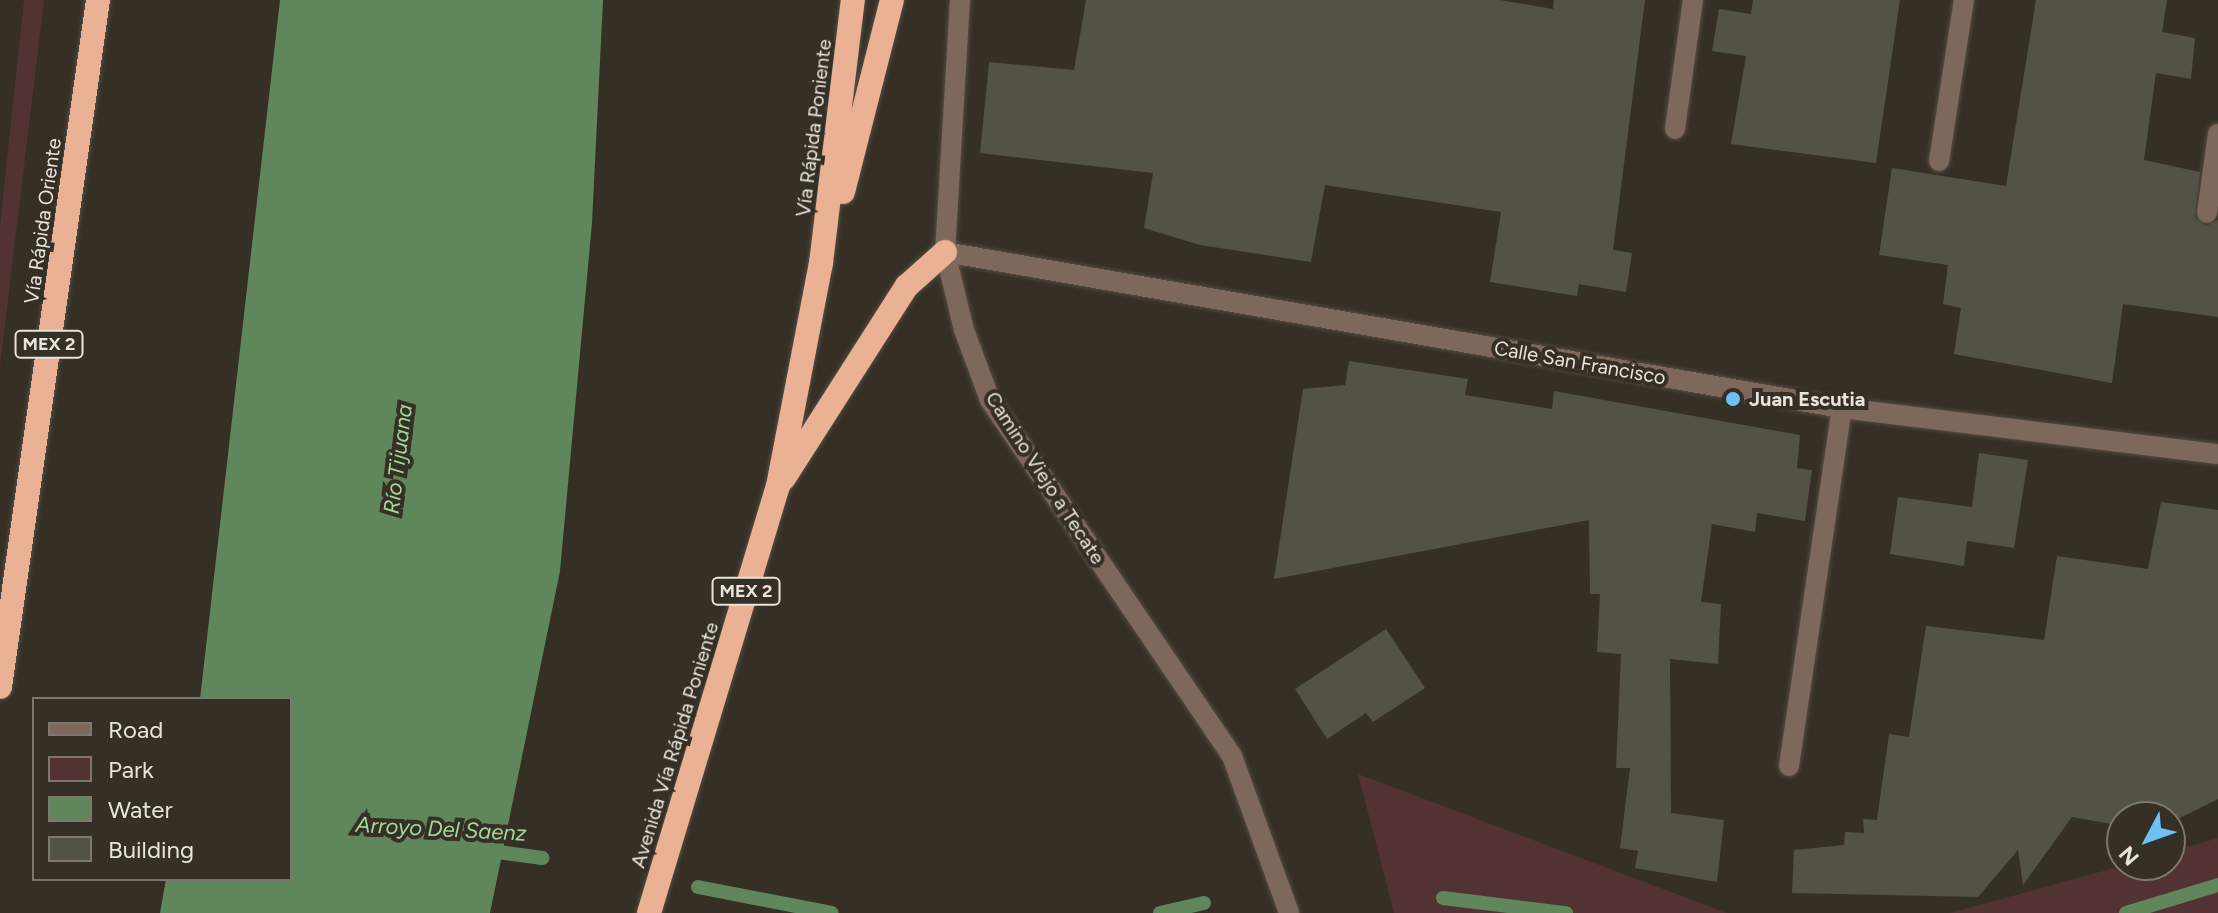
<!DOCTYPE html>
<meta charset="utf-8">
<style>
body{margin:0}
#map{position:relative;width:2218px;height:913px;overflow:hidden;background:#362f25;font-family:Figtree,sans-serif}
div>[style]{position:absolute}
.green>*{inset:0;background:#533233}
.water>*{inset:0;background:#60865b}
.stream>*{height:14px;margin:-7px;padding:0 7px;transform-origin:7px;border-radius:7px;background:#60865b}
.building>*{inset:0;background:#525346}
.roads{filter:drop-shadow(0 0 2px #524c42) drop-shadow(0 0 2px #524c42)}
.minor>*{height:20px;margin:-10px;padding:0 10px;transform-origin:10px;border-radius:10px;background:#7e675b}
.highway>*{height:24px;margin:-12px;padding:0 12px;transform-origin:12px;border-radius:12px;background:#eab194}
.dots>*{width:22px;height:22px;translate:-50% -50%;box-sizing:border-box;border:4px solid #362f25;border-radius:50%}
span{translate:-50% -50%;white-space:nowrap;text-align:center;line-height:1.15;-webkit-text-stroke:8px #362f25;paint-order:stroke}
.shield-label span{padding:2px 6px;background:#362f25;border:2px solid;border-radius:6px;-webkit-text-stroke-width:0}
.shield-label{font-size:18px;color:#e8e4dd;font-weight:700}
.street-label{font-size:20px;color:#e8e4dd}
.poi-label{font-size:20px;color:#e8e4dd;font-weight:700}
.left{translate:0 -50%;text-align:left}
.water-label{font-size:22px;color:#9ed998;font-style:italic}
.legend{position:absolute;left:32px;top:697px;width:260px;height:184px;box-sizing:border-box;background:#362f25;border:2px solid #7d776f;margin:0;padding:10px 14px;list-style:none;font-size:24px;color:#e8e4dd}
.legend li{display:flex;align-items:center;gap:16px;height:40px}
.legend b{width:40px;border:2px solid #7d776f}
.north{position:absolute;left:2106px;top:801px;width:80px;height:80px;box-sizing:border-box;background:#362f25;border:2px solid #7d776f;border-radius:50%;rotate:229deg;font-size:22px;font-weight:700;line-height:32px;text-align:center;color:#e8e4dd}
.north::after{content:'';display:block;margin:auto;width:28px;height:36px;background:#6dc2f3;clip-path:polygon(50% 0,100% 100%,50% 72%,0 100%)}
</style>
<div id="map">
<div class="green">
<i style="clip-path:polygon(24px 0,44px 0,0 366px,0 226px)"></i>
<i style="clip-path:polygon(1358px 774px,1727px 913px,1394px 913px)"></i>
<i style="clip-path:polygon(2218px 838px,2218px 913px,1950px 913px,2125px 865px,2170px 865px,2170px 852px)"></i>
</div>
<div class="water">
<i style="clip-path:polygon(280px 0,603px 0,592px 223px,560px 571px,490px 913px,160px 913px,166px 879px,290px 879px,290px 699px,200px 699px)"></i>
</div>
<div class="stream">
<i style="left:483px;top:850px;width:60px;rotate:7.7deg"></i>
<i style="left:698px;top:887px;width:136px;rotate:11deg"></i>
<i style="left:1443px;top:898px;width:124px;rotate:7deg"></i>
<i style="left:1160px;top:913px;width:45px;rotate:-12.8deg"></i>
<i style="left:2126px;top:913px;width:96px;rotate:-16.9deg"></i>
</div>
<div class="building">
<i style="clip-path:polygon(1086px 0,1500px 0,1553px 9px,1554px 0,1645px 0,1613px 250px,1632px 253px,1626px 292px,1579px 284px,1577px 296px,1490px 282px,1501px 212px,1325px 185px,1311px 262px,1200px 245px,1144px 228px,1153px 173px,980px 153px,989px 62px,1074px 70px)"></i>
<i style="clip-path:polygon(1753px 0,1900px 0,1876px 163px,1731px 144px,1746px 56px,1712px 51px,1719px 9px,1751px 14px)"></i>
<i style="clip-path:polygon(2036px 0,2167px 0,2162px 32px,2195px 38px,2191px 79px,2156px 73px,2144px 160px,2200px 172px,2195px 217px,2206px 226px,2218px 220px,2218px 317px,2123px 304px,2112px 383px,1954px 354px,1961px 308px,1943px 304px,1948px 265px,1879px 255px,1892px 168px,2006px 186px)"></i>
<i style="clip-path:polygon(1349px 361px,1468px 379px,1465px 395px,1552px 409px,1554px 391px,1800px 435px,1797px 468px,1812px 470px,1805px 521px,1757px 513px,1755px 532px,1712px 524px,1701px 602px,1721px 604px,1718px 664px,1670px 659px,1671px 813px,1724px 820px,1717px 882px,1635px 868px,1638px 851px,1620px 848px,1630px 768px,1616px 768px,1621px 654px,1597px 652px,1600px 594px,1590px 594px,1589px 520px,1274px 579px,1303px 389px,1345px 385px)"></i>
<i style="clip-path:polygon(1979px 453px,2028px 460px,2014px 548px,1967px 541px,1964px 566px,1890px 554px,1898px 497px,1972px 507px)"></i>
<i style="clip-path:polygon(2161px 502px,2218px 510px,2218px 799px,2170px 823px,2170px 817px,2122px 817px,2122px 826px,2072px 817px,2023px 885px,2018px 850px,1978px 897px,1792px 893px,1794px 850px,1844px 845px,1845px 832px,1864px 833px,1863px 819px,1877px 820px,1889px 734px,1909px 737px,1926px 626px,2044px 640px,2057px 556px,2148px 569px)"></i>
<i style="clip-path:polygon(1386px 629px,1425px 688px,1373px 722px,1366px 713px,1327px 739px,1295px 689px)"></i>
</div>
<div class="roads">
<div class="minor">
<i style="left:960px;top:0;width:252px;rotate:93.4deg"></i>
<i style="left:945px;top:252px;width:80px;rotate:76.3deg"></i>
<i style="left:964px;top:330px;width:75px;rotate:69.6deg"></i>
<i style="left:990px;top:400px;width:430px;rotate:55.8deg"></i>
<i style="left:1232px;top:756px;width:167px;rotate:70deg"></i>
<i style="left:1675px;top:129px;width:130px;rotate:-82.1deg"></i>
<i style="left:1939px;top:161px;width:163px;rotate:-81.2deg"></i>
<i style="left:2207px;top:213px;width:80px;rotate:-82.1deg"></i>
<i style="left:945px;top:252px;width:910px;rotate:9.87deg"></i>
<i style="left:1842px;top:408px;width:379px;rotate:7deg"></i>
<i style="left:1789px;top:766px;width:362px;rotate:-81.6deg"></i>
</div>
<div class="highway">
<i style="left:843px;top:192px;width:198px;rotate:-75.7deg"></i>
<i style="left:784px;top:478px;width:228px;rotate:-57.4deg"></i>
<i style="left:907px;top:286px;width:51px;rotate:-41.8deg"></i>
<i style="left:0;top:687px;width:694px;rotate:-81.88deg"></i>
<i style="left:649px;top:913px;width:446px;rotate:-73.2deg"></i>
<i style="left:778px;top:486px;width:227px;rotate:-79.1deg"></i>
<i style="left:821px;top:263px;width:265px;rotate:-83.1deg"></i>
</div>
</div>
<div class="dots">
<i style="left:1733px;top:399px;background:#6dc2f3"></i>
</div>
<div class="shield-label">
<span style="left:49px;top:344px">MEX 2</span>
<span style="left:746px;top:591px">MEX 2</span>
</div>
<div class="street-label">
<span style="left:814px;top:128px;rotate:-83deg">Vía Rápida Poniente</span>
<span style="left:43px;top:221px;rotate:-82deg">Vía Rápida Oriente</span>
<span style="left:1580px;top:363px;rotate:10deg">Calle San Francisco</span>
<span style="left:1045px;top:478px;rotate:57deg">Camino Viejo a Tecate</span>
<span style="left:675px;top:745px;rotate:-73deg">Avenida Vía Rápida Poniente</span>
</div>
<div class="poi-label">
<span class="left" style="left:1749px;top:399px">Juan Escutia</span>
</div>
<div class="water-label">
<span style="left:398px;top:459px;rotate:-83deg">Río Tijuana</span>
<span style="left:441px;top:829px;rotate:3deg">Arroyo Del Saenz</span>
</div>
<ul class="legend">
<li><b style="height:10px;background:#7e675b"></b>Road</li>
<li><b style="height:22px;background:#533233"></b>Park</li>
<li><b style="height:22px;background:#60865b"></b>Water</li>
<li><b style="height:22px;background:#525346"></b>Building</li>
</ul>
<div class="north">N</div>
</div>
